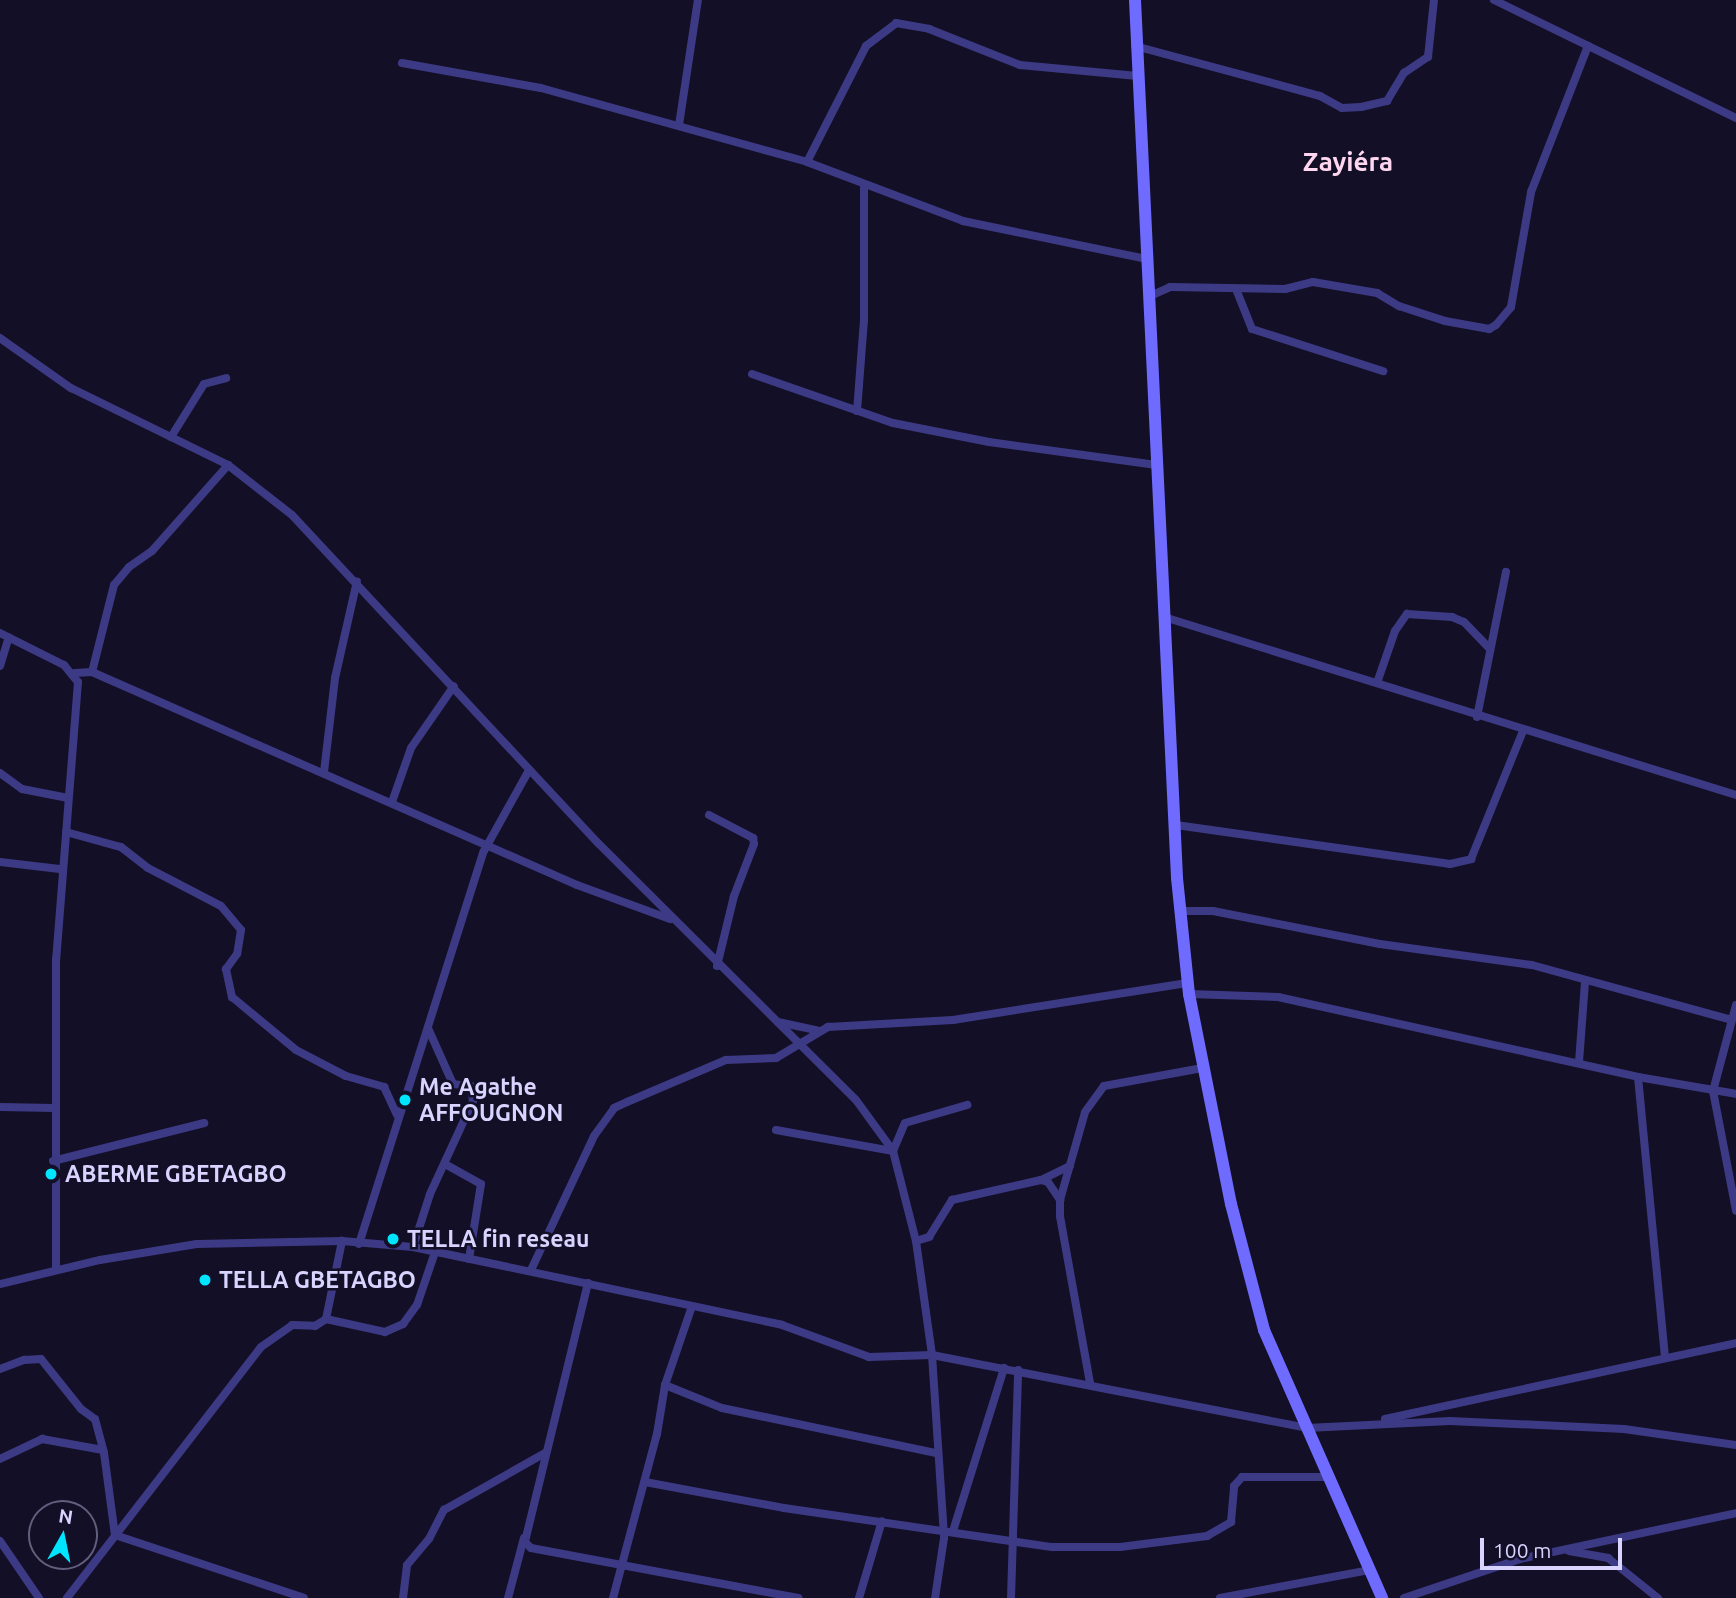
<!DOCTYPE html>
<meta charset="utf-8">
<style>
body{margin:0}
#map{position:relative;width:1736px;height:1598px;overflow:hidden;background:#130f26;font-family:Ubuntu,sans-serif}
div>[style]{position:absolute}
.minor>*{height:8px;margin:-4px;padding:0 4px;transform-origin:4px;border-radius:4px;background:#3d3a85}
.secondary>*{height:12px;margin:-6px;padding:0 6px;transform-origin:6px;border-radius:6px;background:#6f6bff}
.dots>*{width:19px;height:19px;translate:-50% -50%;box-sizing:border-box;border:4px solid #130f26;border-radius:50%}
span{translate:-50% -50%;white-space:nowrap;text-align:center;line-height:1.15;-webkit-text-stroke:5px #130f26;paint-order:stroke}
.poi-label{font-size:23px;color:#d9d4ff;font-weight:700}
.left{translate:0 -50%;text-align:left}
.quarter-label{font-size:26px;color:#ffd6f0;font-weight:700}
.north{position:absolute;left:28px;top:1500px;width:70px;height:70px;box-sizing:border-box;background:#130f26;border:2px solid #625e7d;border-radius:50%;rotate:9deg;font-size:19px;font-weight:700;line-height:28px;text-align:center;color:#d9d4ff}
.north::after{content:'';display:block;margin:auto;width:24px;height:32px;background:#00e5ff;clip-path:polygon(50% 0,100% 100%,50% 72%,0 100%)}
.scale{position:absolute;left:1480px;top:1538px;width:142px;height:32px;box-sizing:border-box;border:4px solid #d9d4ff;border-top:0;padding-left:9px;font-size:21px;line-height:24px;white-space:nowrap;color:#d9d4ff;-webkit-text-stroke:5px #130f26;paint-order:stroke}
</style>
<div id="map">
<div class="minor">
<i style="left:1494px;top:0;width:269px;rotate:26deg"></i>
<i style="left:1135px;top:46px;width:192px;rotate:15.1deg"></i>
<i style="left:1320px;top:96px;width:25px;rotate:29deg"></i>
<i style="left:1342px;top:108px;width:19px;rotate:-3deg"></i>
<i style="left:1361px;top:107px;width:27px;rotate:-13deg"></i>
<i style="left:1387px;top:101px;width:33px;rotate:-59deg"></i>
<i style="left:1404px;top:73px;width:29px;rotate:-34deg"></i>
<i style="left:1428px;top:57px;width:57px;rotate:-84deg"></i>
<i style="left:402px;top:63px;width:141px;rotate:10.2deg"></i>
<i style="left:541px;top:88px;width:276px;rotate:15.5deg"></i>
<i style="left:807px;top:162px;width:167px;rotate:20.7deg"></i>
<i style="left:963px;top:221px;width:187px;rotate:11.7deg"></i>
<i style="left:679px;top:125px;width:126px;rotate:-81.4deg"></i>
<i style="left:807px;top:162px;width:130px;rotate:-63deg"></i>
<i style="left:866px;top:46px;width:38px;rotate:-37deg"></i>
<i style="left:896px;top:23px;width:34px;rotate:10deg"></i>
<i style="left:929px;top:29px;width:98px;rotate:21.6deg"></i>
<i style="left:1020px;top:65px;width:118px;rotate:5.4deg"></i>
<i style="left:1236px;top:289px;width:43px;rotate:68.2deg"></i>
<i style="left:1252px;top:329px;width:138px;rotate:17.8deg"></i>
<i style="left:1150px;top:296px;width:22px;rotate:-24deg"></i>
<i style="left:1170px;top:287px;width:115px;rotate:1deg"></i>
<i style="left:1285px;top:289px;width:29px;rotate:-14deg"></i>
<i style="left:1313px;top:282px;width:65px;rotate:9.8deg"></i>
<i style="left:1377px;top:293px;width:26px;rotate:31deg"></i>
<i style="left:1399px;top:306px;width:48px;rotate:18.1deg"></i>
<i style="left:1445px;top:321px;width:45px;rotate:10.3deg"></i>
<i style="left:1489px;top:329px;width:8px;rotate:-30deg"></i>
<i style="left:1496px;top:325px;width:23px;rotate:-50deg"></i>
<i style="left:1511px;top:307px;width:117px;rotate:-80.1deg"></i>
<i style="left:1531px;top:192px;width:157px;rotate:-68.7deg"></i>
<i style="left:0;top:338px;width:87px;rotate:35.2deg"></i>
<i style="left:71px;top:388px;width:175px;rotate:26.1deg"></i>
<i style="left:228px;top:465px;width:81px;rotate:38deg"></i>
<i style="left:292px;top:515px;width:449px;rotate:47deg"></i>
<i style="left:598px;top:843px;width:364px;rotate:44.9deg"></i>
<i style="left:856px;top:1100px;width:63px;rotate:54deg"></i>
<i style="left:893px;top:1151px;width:93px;rotate:75.7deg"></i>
<i style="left:916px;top:1241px;width:115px;rotate:82deg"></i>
<i style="left:932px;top:1355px;width:183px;rotate:86.2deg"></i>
<i style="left:944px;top:1538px;width:61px;rotate:98.5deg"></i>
<i style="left:752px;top:374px;width:149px;rotate:19.2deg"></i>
<i style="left:893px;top:423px;width:98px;rotate:11.2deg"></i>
<i style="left:989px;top:442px;width:169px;rotate:7.8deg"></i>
<i style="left:857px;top:411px;width:91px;rotate:-85.6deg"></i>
<i style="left:864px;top:320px;width:136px;rotate:-90deg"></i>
<i style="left:171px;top:437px;width:62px;rotate:-58.1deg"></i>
<i style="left:204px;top:384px;width:23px;rotate:-15deg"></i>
<i style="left:1164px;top:617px;width:599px;rotate:17.29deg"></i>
<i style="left:0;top:633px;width:72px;rotate:26.6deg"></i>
<i style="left:64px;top:665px;width:22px;rotate:51deg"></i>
<i style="left:78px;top:682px;width:278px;rotate:94.5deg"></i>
<i style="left:56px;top:959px;width:311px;rotate:90deg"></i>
<i style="left:0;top:666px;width:30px;rotate:-73deg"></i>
<i style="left:92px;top:672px;width:90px;rotate:-75.8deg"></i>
<i style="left:114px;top:585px;width:23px;rotate:-50deg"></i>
<i style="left:129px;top:567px;width:28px;rotate:-35deg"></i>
<i style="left:152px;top:551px;width:115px;rotate:-48.5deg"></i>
<i style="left:75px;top:673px;width:17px;rotate:-3deg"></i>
<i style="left:92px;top:672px;width:530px;rotate:23.71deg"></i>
<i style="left:577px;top:885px;width:99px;rotate:20.1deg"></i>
<i style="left:1378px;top:680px;width:52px;rotate:-70.9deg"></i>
<i style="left:1395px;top:631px;width:21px;rotate:-55deg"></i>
<i style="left:1407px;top:614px;width:45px;rotate:3.8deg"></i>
<i style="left:1452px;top:617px;width:13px;rotate:23deg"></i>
<i style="left:1464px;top:622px;width:36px;rotate:46deg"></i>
<i style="left:1477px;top:717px;width:148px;rotate:-78.7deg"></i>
<i style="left:324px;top:772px;width:95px;rotate:-83.3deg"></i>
<i style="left:335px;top:678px;width:99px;rotate:-77.2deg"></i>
<i style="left:0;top:773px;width:27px;rotate:36deg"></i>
<i style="left:22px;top:789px;width:47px;rotate:11.1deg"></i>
<i style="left:392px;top:802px;width:57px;rotate:-70.6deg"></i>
<i style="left:411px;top:748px;width:75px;rotate:-55.3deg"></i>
<i style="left:709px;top:815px;width:50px;rotate:27.6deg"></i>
<i style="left:753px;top:838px;width:6px;rotate:81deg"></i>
<i style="left:754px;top:844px;width:56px;rotate:111deg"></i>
<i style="left:734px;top:896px;width:72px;rotate:103.7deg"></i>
<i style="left:1176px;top:825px;width:277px;rotate:8.1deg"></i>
<i style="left:1450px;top:864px;width:22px;rotate:-13deg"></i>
<i style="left:1471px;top:859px;width:138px;rotate:-67.9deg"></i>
<i style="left:66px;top:832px;width:57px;rotate:15.3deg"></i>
<i style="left:121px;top:847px;width:34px;rotate:38deg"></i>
<i style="left:148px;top:868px;width:82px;rotate:27.5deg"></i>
<i style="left:221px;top:906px;width:31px;rotate:50deg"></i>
<i style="left:241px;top:930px;width:24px;rotate:99deg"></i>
<i style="left:237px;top:954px;width:19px;rotate:126deg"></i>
<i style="left:226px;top:969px;width:29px;rotate:78deg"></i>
<i style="left:232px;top:997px;width:83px;rotate:39.6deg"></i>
<i style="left:296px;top:1050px;width:56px;rotate:27.5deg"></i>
<i style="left:346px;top:1076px;width:40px;rotate:16deg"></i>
<i style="left:384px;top:1087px;width:31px;rotate:65deg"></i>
<i style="left:0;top:862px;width:60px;rotate:6.7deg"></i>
<i style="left:1181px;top:911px;width:32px"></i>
<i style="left:1213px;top:911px;width:170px;rotate:11.2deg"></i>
<i style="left:1380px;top:944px;width:153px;rotate:7.9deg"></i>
<i style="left:1532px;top:965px;width:206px;rotate:15.4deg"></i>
<i style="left:1189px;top:994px;width:89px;rotate:1.9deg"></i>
<i style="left:1278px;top:997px;width:369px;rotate:12.5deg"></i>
<i style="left:1638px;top:1077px;width:99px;rotate:9.8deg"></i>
<i style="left:1736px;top:1005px;width:89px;rotate:105deg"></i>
<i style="left:1713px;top:1091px;width:122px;rotate:79.1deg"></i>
<i style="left:778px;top:1022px;width:40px;rotate:12deg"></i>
<i style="left:1579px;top:1062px;width:80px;rotate:-85.7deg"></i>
<i style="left:1638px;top:1077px;width:279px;rotate:84.5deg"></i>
<i style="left:0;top:1107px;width:54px;rotate:1.1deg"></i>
<i style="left:776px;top:1130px;width:119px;rotate:10.2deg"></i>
<i style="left:893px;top:1151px;width:30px;rotate:-67deg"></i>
<i style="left:905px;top:1123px;width:65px;rotate:-16.2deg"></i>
<i style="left:53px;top:1161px;width:156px;rotate:-14.1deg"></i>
<i style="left:445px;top:1164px;width:41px;rotate:29.1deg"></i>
<i style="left:481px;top:1184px;width:76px;rotate:99.1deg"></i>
<i style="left:1041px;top:1180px;width:7px;rotate:16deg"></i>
<i style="left:1048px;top:1182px;width:22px;rotate:56deg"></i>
<i style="left:916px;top:1241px;width:14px;rotate:-17deg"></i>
<i style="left:929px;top:1237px;width:44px;rotate:-58.1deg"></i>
<i style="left:952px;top:1200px;width:91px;rotate:-12.7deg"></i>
<i style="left:1041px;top:1180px;width:32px;rotate:-26deg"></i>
<i style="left:359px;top:1244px;width:412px;rotate:-72.4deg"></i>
<i style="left:484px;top:851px;width:93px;rotate:-60.9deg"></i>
<i style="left:413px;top:1247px;width:56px;rotate:-72.2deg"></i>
<i style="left:430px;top:1194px;width:102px;rotate:-65.2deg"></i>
<i style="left:473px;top:1101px;width:15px;rotate:-98deg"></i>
<i style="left:471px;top:1086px;width:18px;rotate:-174deg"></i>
<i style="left:453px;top:1084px;width:61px;rotate:-114.1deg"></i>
<i style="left:531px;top:1270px;width:148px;rotate:-64.8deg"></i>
<i style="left:594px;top:1136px;width:34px;rotate:-54deg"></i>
<i style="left:614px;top:1108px;width:14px;rotate:-25deg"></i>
<i style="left:627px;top:1102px;width:108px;rotate:-23deg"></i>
<i style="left:726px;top:1060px;width:50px;rotate:-2.3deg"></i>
<i style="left:776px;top:1058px;width:61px;rotate:-30.8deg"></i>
<i style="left:828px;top:1027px;width:125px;rotate:-3.2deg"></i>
<i style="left:953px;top:1020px;width:237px;rotate:-9deg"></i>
<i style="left:588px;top:1283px;width:267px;rotate:103.7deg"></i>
<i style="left:525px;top:1542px;width:8px;rotate:45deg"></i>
<i style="left:531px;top:1548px;width:272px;rotate:10.6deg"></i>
<i style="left:0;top:1284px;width:103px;rotate:-13.5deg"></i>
<i style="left:100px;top:1260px;width:98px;rotate:-9.4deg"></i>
<i style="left:197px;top:1244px;width:145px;rotate:-1.2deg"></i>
<i style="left:342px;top:1241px;width:71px;rotate:4.8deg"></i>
<i style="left:413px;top:1247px;width:377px;rotate:11.9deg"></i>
<i style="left:782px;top:1325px;width:93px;rotate:20.2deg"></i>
<i style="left:869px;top:1357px;width:63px;rotate:-1.8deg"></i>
<i style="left:932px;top:1355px;width:382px;rotate:11deg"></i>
<i style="left:1307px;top:1428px;width:143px;rotate:-2.8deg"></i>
<i style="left:1450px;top:1421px;width:174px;rotate:2.6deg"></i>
<i style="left:1624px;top:1429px;width:113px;rotate:8.1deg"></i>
<i style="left:326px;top:1319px;width:60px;rotate:12.4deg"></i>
<i style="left:385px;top:1332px;width:20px;rotate:-24deg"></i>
<i style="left:403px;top:1324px;width:24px;rotate:-54deg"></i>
<i style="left:417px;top:1305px;width:56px;rotate:-71.2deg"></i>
<i style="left:0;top:1369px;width:26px;rotate:-21deg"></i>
<i style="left:24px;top:1360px;width:17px;rotate:-3deg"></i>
<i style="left:41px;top:1359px;width:64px;rotate:51.3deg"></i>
<i style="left:81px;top:1409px;width:17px;rotate:36deg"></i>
<i style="left:95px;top:1419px;width:35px;rotate:75deg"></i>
<i style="left:104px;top:1453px;width:83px;rotate:82.4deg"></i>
<i style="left:115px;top:1535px;width:199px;rotate:18.4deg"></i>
<i style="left:1090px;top:1383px;width:170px;rotate:-100.2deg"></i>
<i style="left:1060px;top:1216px;width:16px;rotate:-90deg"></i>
<i style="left:1060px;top:1200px;width:91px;rotate:-74.1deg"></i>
<i style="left:1085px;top:1112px;width:32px;rotate:-54deg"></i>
<i style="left:1104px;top:1086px;width:100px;rotate:-10.4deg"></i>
<i style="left:665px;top:1385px;width:61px;rotate:22deg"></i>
<i style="left:722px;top:1408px;width:219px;rotate:11.9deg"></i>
<i style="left:1385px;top:1419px;width:359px;rotate:-12.2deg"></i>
<i style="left:0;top:1459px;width:47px;rotate:-25.5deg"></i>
<i style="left:42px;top:1439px;width:62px;rotate:10.2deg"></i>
<i style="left:645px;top:1482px;width:141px;rotate:10.6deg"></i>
<i style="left:784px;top:1508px;width:271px;rotate:8.3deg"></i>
<i style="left:1052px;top:1547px;width:68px"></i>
<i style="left:1120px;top:1547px;width:88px;rotate:-7.2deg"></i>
<i style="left:1207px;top:1536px;width:28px;rotate:-30deg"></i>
<i style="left:1231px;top:1522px;width:36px;rotate:-85deg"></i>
<i style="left:1234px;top:1486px;width:12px;rotate:-48deg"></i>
<i style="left:1242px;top:1477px;width:88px"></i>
<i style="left:953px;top:1531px;width:171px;rotate:-72.6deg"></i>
<i style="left:0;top:1541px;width:69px;rotate:55.6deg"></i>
<i style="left:1569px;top:1551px;width:40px;rotate:10deg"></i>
<i style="left:1608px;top:1558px;width:64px;rotate:38.7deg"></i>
<i style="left:67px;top:1598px;width:317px;rotate:-52.3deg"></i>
<i style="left:261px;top:1347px;width:38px;rotate:-35deg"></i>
<i style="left:292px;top:1325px;width:23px;rotate:2deg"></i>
<i style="left:315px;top:1326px;width:13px;rotate:-32deg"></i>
<i style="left:326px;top:1319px;width:80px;rotate:-78.4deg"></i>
<i style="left:403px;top:1598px;width:33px;rotate:-83deg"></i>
<i style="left:407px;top:1565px;width:34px;rotate:-50deg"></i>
<i style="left:429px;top:1539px;width:33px;rotate:-63deg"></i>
<i style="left:444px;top:1510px;width:116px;rotate:-29.4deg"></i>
<i style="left:508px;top:1598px;width:62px;rotate:-75.1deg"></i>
<i style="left:613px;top:1598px;width:170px;rotate:-75deg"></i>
<i style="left:657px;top:1434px;width:50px;rotate:-80.7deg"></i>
<i style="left:665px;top:1385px;width:83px;rotate:-71.1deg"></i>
<i style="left:859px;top:1598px;width:80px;rotate:-73.4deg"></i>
<i style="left:1011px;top:1598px;width:228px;rotate:-88.2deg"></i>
<i style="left:1220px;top:1598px;width:153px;rotate:-10.6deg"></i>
<i style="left:1404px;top:1598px;width:122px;rotate:-18.6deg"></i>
<i style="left:1520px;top:1559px;width:221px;rotate:-12deg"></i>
</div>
<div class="secondary">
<i style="left:1135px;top:0;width:879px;rotate:87.26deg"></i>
<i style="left:1177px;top:878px;width:117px;rotate:84.1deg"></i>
<i style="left:1189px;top:994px;width:214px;rotate:78.7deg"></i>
<i style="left:1231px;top:1204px;width:130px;rotate:75.3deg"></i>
<i style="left:1264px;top:1330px;width:293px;rotate:66.2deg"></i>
</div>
<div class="dots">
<i style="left:405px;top:1100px;background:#00e5ff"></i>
<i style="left:51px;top:1174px;background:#00e5ff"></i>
<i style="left:393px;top:1239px;background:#00e5ff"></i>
<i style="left:205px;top:1280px;background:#00e5ff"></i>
</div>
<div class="poi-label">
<span class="left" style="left:419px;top:1100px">Me Agathe<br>AFFOUGNON</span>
<span class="left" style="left:65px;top:1174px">ABERME GBETAGBO</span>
<span class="left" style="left:407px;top:1239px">TELLA fin reseau</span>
<span class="left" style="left:219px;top:1280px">TELLA GBETAGBO</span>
</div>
<div class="quarter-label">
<span style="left:1348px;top:162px">Zayiéra</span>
</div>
<div class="north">N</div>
<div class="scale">100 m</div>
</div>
